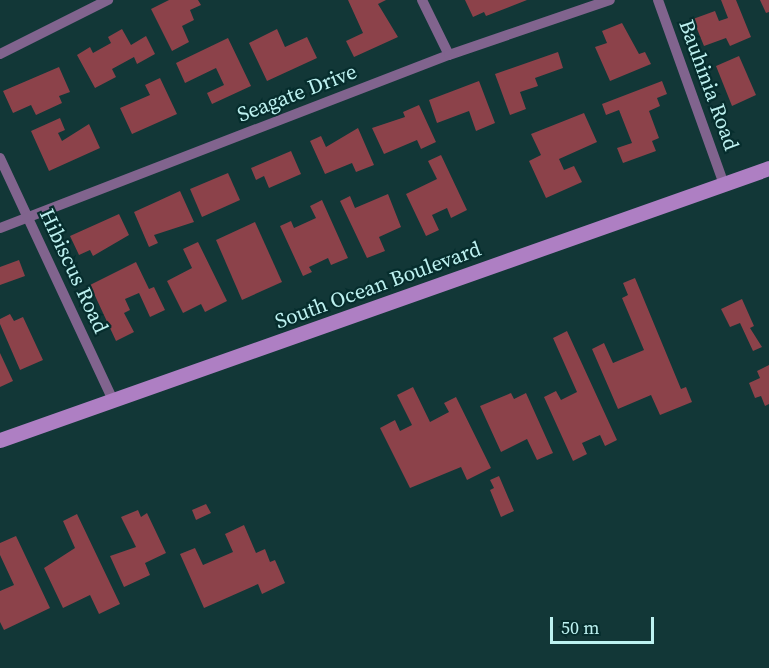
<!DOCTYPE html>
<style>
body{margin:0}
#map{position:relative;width:769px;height:668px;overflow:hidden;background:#123737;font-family:"Source Serif 4",serif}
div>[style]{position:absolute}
.building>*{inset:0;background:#8c424a}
.street>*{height:10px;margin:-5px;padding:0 5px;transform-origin:5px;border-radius:5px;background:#81648e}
.secondary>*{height:15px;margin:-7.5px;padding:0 7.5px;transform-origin:7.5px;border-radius:7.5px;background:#ae7fc3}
span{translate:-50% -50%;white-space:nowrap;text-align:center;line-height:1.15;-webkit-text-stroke:4.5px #062d2d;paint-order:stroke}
.street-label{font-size:21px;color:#bdf1f0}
.scale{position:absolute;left:550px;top:617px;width:104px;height:27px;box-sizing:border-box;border:3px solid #bdf1f0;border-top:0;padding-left:8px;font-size:18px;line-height:21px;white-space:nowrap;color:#bdf1f0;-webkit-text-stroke:4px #062d2d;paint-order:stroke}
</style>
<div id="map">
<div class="building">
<i style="clip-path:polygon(169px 0,198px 0,201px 5px,190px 10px,194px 20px,182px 26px,189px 42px,172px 51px,151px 9px)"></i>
<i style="clip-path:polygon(348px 0,386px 0,378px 4px,398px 37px,354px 57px,346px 41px,363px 33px)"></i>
<i style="clip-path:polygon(465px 0,527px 0,486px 16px,484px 12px,473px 17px)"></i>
<i style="clip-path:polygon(721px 0,736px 0,751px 37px,730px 46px,726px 38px,704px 46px,693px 19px,715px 11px,719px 21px,728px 18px)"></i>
<i style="clip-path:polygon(760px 0,769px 0,769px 12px,766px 13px)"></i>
<i style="clip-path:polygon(622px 23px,639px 54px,645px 52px,651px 64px,610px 81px,595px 47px,607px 43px,602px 31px)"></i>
<i style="clip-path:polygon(122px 29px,131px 45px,146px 36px,155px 54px,137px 64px,134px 57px,112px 69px,116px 77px,95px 88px,77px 55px,90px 47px,93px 53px,111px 43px,108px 37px)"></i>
<i style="clip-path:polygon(277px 29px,285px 47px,307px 37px,317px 58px,267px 81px,249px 43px)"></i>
<i style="clip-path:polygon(228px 38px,251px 86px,212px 104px,207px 93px,224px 85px,216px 68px,185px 83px,176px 63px)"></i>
<i style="clip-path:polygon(558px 52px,563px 68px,535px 78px,538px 86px,520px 92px,526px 109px,510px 115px,495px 74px)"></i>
<i style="clip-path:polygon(739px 56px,756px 95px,732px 106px,716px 66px)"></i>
<i style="clip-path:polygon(59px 67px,70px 92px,59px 96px,62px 103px,36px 115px,31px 105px,13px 113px,3px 91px)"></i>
<i style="clip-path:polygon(160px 78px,177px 114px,132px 134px,120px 108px,150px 95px,145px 85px)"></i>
<i style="clip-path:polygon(479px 81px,495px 123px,476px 131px,469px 111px,437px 123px,429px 100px)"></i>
<i style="clip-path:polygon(662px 81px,667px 94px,657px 98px,660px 106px,649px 111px,659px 138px,652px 141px,656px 151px,623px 163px,617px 148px,632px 143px,619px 110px,606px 115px,602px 104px)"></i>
<i style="clip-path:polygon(419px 105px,436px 142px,421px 149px,417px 140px,384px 154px,372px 128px,405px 117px,403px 112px)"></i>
<i style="clip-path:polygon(584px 113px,597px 142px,559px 159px,564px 170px,574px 166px,582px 182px,546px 198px,529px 161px,541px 155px,531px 134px)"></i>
<i style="clip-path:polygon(60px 118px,65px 130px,58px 133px,62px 141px,89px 124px,100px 148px,49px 171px,31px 131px)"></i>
<i style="clip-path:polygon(358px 128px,374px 165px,356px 172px,352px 163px,325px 174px,310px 141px,321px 136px,326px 147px)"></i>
<i style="clip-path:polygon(291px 151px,301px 174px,269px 188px,264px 176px,256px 180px,251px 168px)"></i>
<i style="clip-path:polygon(441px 155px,467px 210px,451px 218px,447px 208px,432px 215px,439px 230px,426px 236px,406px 194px,437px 179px,428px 161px)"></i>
<i style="clip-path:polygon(228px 173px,240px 200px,202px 217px,190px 189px)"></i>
<i style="clip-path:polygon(180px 191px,194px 222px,154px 235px,158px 243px,149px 247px,134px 212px)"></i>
<i style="clip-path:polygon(388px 194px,401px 227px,379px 237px,385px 251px,367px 258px,340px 201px,350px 196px,355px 208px)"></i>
<i style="clip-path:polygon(322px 200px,348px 258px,331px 265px,328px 258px,309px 267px,312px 272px,303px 276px,280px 226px,291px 221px,294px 228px,316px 218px,310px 206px)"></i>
<i style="clip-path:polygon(119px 214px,129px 235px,93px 256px,90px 250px,79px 255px,70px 236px)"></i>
<i style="clip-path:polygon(255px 222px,282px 282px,242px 300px,216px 240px)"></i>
<i style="clip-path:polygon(198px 242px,227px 301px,205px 312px,201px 304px,183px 313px,167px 281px,192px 268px,183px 249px)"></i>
<i style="clip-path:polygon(19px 260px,25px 276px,0 285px,0 267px)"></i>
<i style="clip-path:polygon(136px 262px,149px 289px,154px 287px,165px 310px,150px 317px,139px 293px,125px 299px,130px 310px,124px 313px,134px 332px,116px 341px,90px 285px)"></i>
<i style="clip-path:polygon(635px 278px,681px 389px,686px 387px,692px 402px,660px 415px,651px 395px,618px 409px,592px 349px,604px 343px,613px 363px,644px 350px,622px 298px,628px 295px,623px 283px)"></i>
<i style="clip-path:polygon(742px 299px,754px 326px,750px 328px,762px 347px,753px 351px,740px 323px,730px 327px,721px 309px)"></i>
<i style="clip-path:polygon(10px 314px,14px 321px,23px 317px,43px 360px,20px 370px,0 324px,0 319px)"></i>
<i style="clip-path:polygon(567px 331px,617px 440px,605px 446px,600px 435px,582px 443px,587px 454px,573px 461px,544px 397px,556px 391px,561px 400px,577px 392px,553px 338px)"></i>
<i style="clip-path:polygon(0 353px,13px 381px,0 387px)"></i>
<i style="clip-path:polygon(769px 365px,769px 404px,765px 406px,761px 396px,755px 398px,749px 383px,760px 378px,757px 371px)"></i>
<i style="clip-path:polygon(413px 387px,430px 422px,449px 412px,444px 403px,456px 397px,491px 468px,467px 480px,461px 467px,410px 488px,380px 428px,395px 420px,400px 431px,412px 425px,397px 395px)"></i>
<i style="clip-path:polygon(511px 393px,514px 399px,526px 393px,553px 453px,537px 460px,527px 439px,501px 452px,480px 406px)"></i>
<i style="clip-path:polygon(499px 476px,514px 511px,501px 517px,490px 490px,494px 488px,490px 480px)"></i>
<i style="clip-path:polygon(206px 504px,211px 513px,196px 520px,192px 510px)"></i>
<i style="clip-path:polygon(138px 510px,141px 517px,147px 513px,166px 553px,145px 563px,150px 575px,124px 587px,110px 556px,136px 547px,121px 517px)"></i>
<i style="clip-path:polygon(77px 514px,120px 604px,99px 614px,90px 595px,63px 608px,44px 568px,75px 548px,63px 521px)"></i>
<i style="clip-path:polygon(244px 525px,256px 553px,265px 549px,270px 562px,275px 560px,285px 583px,262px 594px,258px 584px,204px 608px,180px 554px,195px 548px,203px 565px,233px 552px,225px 534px)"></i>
<i style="clip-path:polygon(16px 536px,50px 608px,4px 630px,0 622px,0 591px,14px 585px,0 555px,0 543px)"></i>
</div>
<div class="street">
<i style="left:422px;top:0;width:61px;rotate:63.9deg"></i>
<i style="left:658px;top:0;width:195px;rotate:70.3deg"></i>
<i style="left:0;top:54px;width:121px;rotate:-26.6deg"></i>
<i style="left:0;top:158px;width:267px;rotate:65deg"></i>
<i style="left:0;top:228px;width:481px;rotate:-21.1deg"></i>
<i style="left:449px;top:55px;width:170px;rotate:-18.9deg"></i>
</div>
<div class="secondary">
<i style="left:0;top:440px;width:816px;rotate:-19.48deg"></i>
</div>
<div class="street-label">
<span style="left:709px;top:85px;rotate:70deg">Bauhinia Road</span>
<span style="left:297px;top:93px;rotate:-21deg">Seagate Drive</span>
<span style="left:74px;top:271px;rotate:65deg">Hibiscus Road</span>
<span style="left:378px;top:285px;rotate:-20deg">South Ocean Boulevard</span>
</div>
<div class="scale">50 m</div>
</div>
